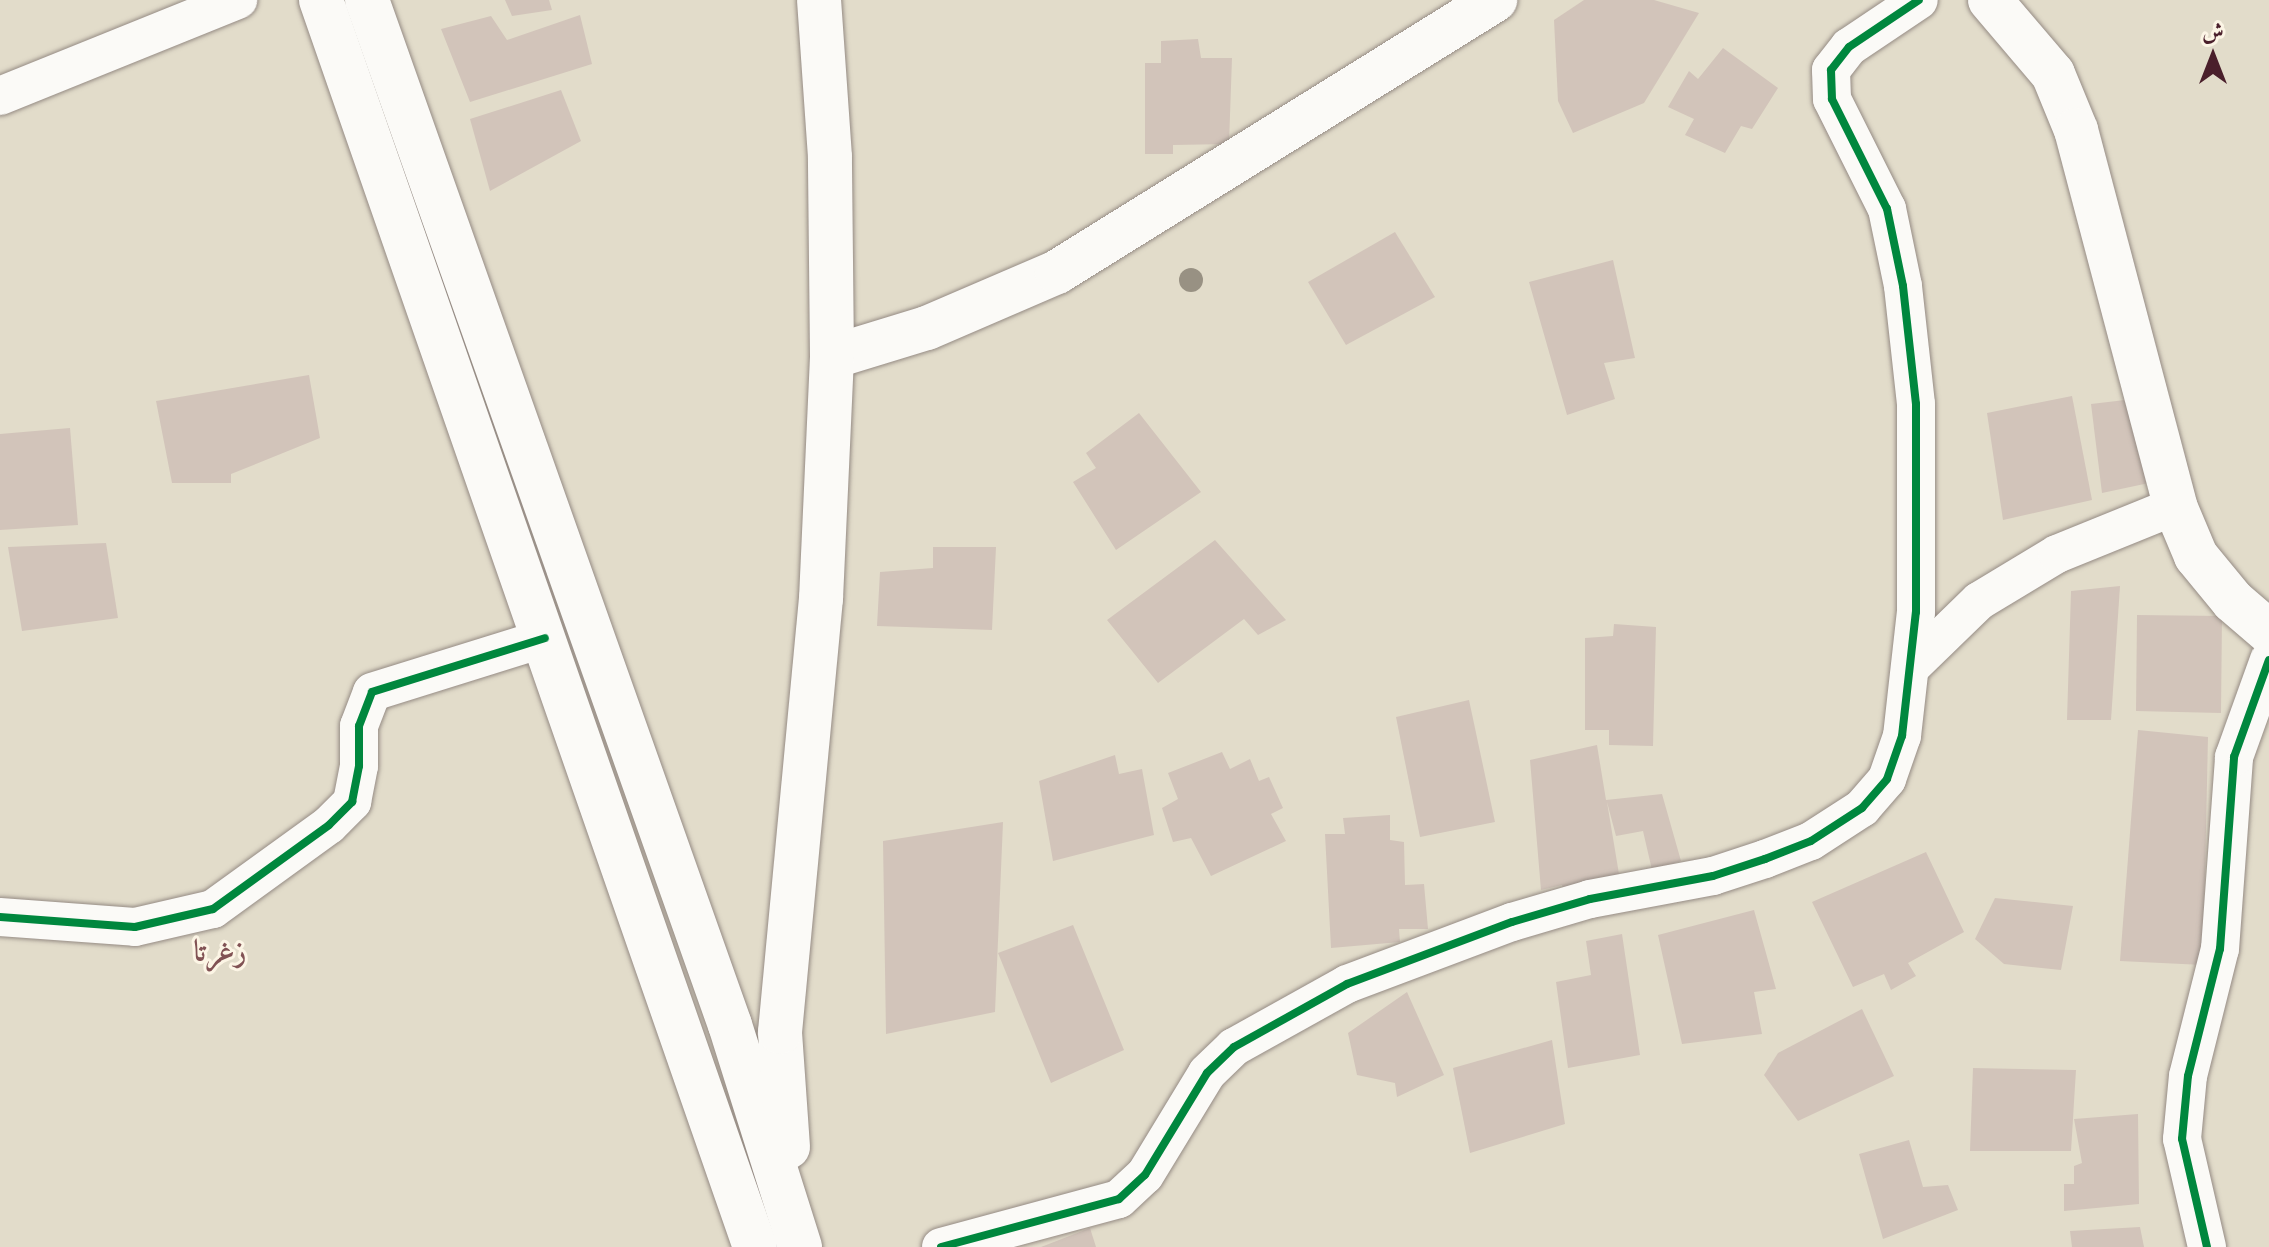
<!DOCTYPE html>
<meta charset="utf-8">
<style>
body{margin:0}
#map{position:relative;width:2269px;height:1247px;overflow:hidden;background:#e2dcca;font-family:"Libre Caslon Text",Amiri,serif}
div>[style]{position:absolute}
.building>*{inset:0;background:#d2c4ba}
.roads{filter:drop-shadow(0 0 2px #958b84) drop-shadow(0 0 2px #958b84)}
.minor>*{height:38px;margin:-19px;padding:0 19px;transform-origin:19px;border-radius:19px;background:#fbfaf7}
.major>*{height:44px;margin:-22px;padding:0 22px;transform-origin:22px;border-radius:22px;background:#fbfaf7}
.cycleway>*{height:8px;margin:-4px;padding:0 4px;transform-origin:4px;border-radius:4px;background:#00873e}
.trees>*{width:24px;height:24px;margin:-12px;border-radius:50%;background:#989183}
span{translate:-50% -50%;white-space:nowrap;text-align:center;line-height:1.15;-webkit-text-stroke:6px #fcf5e5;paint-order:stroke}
.district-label{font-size:30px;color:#815254;font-weight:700}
.north{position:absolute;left:2173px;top:16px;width:80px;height:80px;-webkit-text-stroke:6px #fcf5e5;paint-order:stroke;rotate:0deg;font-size:22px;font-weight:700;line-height:32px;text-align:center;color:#4a1f2b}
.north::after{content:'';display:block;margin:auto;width:28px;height:36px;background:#4a1f2b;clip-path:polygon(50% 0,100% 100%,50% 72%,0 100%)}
</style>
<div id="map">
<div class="building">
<i style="clip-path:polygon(505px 0,549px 0,552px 10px,512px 16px)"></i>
<i style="clip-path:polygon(1584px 0,1654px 0,1699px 13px,1644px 103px,1573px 133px,1558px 101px,1554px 20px)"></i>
<i style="clip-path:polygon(580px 15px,592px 64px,470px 102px,441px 29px,491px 16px,507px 40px)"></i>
<i style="clip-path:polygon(1198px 39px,1201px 58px,1232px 58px,1229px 144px,1173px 145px,1173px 154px,1145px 154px,1145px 63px,1161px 63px,1161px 41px)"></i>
<i style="clip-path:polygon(1723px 48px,1778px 88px,1752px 129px,1741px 126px,1725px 153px,1685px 135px,1694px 119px,1668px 107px,1689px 71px,1698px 79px)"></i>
<i style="clip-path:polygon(561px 90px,581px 141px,490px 191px,470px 119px)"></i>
<i style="clip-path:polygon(1395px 232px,1435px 297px,1346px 345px,1308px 282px)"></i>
<i style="clip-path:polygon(1613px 260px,1635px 358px,1604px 363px,1615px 399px,1567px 415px,1529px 282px)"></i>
<i style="clip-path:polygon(309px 375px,320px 438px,231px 474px,231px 483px,172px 483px,156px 401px)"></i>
<i style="clip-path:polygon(2072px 396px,2092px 500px,2003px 520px,1987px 413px)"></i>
<i style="clip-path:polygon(2142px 398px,2163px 480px,2102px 493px,2091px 404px)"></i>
<i style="clip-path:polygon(1139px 413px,1201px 492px,1116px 550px,1073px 482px,1096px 468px,1086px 453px)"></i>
<i style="clip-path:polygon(70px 428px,78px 525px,0 530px,0 434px)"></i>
<i style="clip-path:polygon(1215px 540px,1286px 620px,1258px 635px,1244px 619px,1158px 683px,1107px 620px)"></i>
<i style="clip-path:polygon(106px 543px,118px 618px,22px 631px,8px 547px)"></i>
<i style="clip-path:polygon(933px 547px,996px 547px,992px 630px,877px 626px,880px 572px,933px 568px)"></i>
<i style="clip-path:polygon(2120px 586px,2111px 720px,2067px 720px,2071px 591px)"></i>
<i style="clip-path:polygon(2137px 615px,2222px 616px,2221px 713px,2136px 711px)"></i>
<i style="clip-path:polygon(1614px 624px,1656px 627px,1653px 746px,1609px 745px,1609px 730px,1585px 730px,1585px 638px,1613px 636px)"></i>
<i style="clip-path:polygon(1469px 700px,1495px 822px,1420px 837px,1396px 717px)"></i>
<i style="clip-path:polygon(2138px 730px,2208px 737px,2203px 965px,2120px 961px)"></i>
<i style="clip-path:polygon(1597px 745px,1606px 800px,1662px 794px,1681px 861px,1652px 870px,1643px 831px,1616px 836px,1607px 802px,1621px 886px,1563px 896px,1562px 885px,1541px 890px,1530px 760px)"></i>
<i style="clip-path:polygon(1222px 752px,1230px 769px,1250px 759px,1259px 781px,1269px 777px,1283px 808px,1271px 814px,1286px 841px,1211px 876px,1191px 838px,1173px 842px,1162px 808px,1178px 799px,1168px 773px)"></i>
<i style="clip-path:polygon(1115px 755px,1119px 774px,1142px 769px,1154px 835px,1053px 861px,1039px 781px)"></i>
<i style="clip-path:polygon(1390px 815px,1390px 840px,1404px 842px,1405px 885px,1424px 884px,1428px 929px,1399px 929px,1400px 942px,1331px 948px,1325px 834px,1345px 834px,1343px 818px)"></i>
<i style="clip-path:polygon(1003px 822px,995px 1012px,886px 1034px,883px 841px)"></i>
<i style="clip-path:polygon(1926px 852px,1964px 932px,1908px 963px,1916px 976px,1891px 990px,1884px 974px,1853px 987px,1812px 902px)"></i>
<i style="clip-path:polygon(1995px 898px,2073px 906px,2061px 970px,2004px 964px,1975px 939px)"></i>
<i style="clip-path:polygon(1754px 910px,1776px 989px,1754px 992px,1762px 1034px,1682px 1044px,1658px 935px)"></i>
<i style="clip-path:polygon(1073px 925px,1124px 1050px,1051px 1083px,998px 953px)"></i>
<i style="clip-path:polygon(1622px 934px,1640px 1055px,1568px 1068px,1556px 982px,1591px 975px,1586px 941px)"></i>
<i style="clip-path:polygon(1407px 992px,1444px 1075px,1397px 1097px,1395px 1083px,1357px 1075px,1348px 1033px)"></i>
<i style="clip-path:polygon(1862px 1009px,1894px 1076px,1798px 1121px,1764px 1075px,1778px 1053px)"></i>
<i style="clip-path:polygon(1552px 1040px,1565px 1124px,1470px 1153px,1453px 1068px)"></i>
<i style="clip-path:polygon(1973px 1068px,2076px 1070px,2071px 1151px,1970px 1151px)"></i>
<i style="clip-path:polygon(2138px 1114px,2139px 1204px,2064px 1211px,2064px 1184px,2074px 1184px,2074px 1166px,2082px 1163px,2074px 1119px)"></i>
<i style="clip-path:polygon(1909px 1140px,1923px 1187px,1948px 1185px,1958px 1210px,1883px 1239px,1859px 1154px)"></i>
<i style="clip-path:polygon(2140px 1227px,2144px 1247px,2072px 1247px,2070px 1231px)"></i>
<i style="clip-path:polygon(1090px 1228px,1096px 1247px,1041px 1247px)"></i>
</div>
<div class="roads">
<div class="minor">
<i style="left:0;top:96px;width:257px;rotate:-22deg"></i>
<i style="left:1910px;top:668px;width:96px;rotate:-44.2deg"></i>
<i style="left:1979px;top:601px;width:91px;rotate:-31.1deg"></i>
<i style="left:2057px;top:554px;width:127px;rotate:-22.1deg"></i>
<i style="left:0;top:917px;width:135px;rotate:4.2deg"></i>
<i style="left:135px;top:927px;width:80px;rotate:-13deg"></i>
<i style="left:213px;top:909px;width:143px;rotate:-35.9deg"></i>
<i style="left:329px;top:825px;width:33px;rotate:-45deg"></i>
<i style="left:352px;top:802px;width:37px;rotate:-79deg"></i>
<i style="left:359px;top:766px;width:40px;rotate:-90deg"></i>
<i style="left:359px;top:726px;width:36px;rotate:-69deg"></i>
<i style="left:372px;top:692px;width:181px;rotate:-17.3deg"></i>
<i style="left:941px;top:1247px;width:184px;rotate:-15.1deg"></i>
<i style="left:1119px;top:1199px;width:35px;rotate:-43deg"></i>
<i style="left:1145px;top:1175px;width:119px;rotate:-58.7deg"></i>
<i style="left:1207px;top:1073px;width:37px;rotate:-44deg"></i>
<i style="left:1234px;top:1047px;width:129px;rotate:-29.1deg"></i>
<i style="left:1347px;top:984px;width:176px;rotate:-20.6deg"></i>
<i style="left:1512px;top:922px;width:81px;rotate:-16.4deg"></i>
<i style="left:1590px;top:899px;width:125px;rotate:-10.6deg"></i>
<i style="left:1713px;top:876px;width:55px;rotate:-18.1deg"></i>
<i style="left:1765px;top:859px;width:49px;rotate:-21.4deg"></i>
<i style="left:1811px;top:841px;width:61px;rotate:-32.9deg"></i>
<i style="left:1862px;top:808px;width:38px;rotate:-49deg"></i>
<i style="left:1887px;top:779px;width:46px;rotate:-70.8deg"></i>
<i style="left:1902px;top:736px;width:125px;rotate:-83.6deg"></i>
<i style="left:1916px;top:612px;width:208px;rotate:-90deg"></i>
<i style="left:1916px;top:404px;width:119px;rotate:-96.3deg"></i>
<i style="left:1903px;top:286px;width:79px;rotate:-101.7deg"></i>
<i style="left:1887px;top:209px;width:123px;rotate:-116.6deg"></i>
<i style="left:1832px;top:99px;width:29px;rotate:-92deg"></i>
<i style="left:1831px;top:70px;width:29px;rotate:-52deg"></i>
<i style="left:1849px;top:47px;width:84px;rotate:-33.9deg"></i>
<i style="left:2207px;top:1247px;width:111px;rotate:-103deg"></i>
<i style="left:2182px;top:1139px;width:63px;rotate:-84.6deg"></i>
<i style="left:2188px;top:1076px;width:131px;rotate:-75.9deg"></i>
<i style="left:2220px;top:949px;width:193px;rotate:-85.8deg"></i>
<i style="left:2234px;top:757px;width:103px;rotate:-70.2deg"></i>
</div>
<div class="major">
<i style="left:321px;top:0;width:1320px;rotate:70.81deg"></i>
<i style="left:367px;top:0;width:1087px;rotate:70.5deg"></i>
<i style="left:730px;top:1025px;width:233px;rotate:72.5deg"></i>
<i style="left:1990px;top:0;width:97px;rotate:49.6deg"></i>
<i style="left:2053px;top:74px;width:61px;rotate:67.7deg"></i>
<i style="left:2076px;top:130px;width:389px;rotate:75.2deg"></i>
<i style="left:2175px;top:506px;width:54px;rotate:67.2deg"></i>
<i style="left:2196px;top:556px;width:58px;rotate:50.6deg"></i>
<i style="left:2233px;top:601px;width:48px;rotate:40.7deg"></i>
<i style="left:832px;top:357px;width:99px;rotate:-17deg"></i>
<i style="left:927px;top:328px;width:142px;rotate:-23.3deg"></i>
<i style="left:1057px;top:272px;width:516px;rotate:-31.84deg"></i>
<i style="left:788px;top:1147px;width:115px;rotate:-94deg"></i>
<i style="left:780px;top:1032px;width:435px;rotate:-84.6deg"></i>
<i style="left:821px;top:599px;width:242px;rotate:-87.4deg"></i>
<i style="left:832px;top:357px;width:200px;rotate:-90.6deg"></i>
<i style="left:830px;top:157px;width:157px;rotate:-94deg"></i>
</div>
</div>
<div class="cycleway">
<i style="left:0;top:917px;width:135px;rotate:4.2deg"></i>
<i style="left:135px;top:927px;width:80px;rotate:-13deg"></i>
<i style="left:213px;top:909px;width:143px;rotate:-35.9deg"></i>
<i style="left:329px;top:825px;width:33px;rotate:-45deg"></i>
<i style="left:352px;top:802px;width:37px;rotate:-79deg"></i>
<i style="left:359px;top:766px;width:40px;rotate:-90deg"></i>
<i style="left:359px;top:726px;width:36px;rotate:-69deg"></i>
<i style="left:372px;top:692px;width:181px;rotate:-17.3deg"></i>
<i style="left:941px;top:1247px;width:184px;rotate:-15.1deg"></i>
<i style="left:1119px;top:1199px;width:35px;rotate:-43deg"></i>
<i style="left:1145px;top:1175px;width:119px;rotate:-58.7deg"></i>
<i style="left:1207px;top:1073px;width:37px;rotate:-44deg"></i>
<i style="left:1234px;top:1047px;width:129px;rotate:-29.1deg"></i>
<i style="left:1347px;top:984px;width:176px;rotate:-20.6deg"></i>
<i style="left:1512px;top:922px;width:81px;rotate:-16.4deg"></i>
<i style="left:1590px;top:899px;width:125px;rotate:-10.6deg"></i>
<i style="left:1713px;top:876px;width:55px;rotate:-18.1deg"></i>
<i style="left:1765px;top:859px;width:49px;rotate:-21.4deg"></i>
<i style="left:1811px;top:841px;width:61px;rotate:-32.9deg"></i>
<i style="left:1862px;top:808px;width:38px;rotate:-49deg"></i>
<i style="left:1887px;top:779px;width:46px;rotate:-70.8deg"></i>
<i style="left:1902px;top:736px;width:125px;rotate:-83.6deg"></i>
<i style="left:1916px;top:612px;width:208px;rotate:-90deg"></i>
<i style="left:1916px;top:404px;width:119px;rotate:-96.3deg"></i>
<i style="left:1903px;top:286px;width:79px;rotate:-101.7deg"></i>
<i style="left:1887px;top:209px;width:123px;rotate:-116.6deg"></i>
<i style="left:1832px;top:99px;width:29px;rotate:-92deg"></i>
<i style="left:1831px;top:70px;width:29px;rotate:-52deg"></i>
<i style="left:1849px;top:47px;width:84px;rotate:-33.9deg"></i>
<i style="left:2207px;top:1247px;width:111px;rotate:-103deg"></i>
<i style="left:2182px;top:1139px;width:63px;rotate:-84.6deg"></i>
<i style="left:2188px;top:1076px;width:131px;rotate:-75.9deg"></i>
<i style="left:2220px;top:949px;width:193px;rotate:-85.8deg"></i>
<i style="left:2234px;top:757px;width:103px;rotate:-70.2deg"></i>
</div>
<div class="trees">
<i style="left:1191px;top:280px"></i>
</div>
<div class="district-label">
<span style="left:220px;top:951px">زغرتا</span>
</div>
<div class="north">ش</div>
</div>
